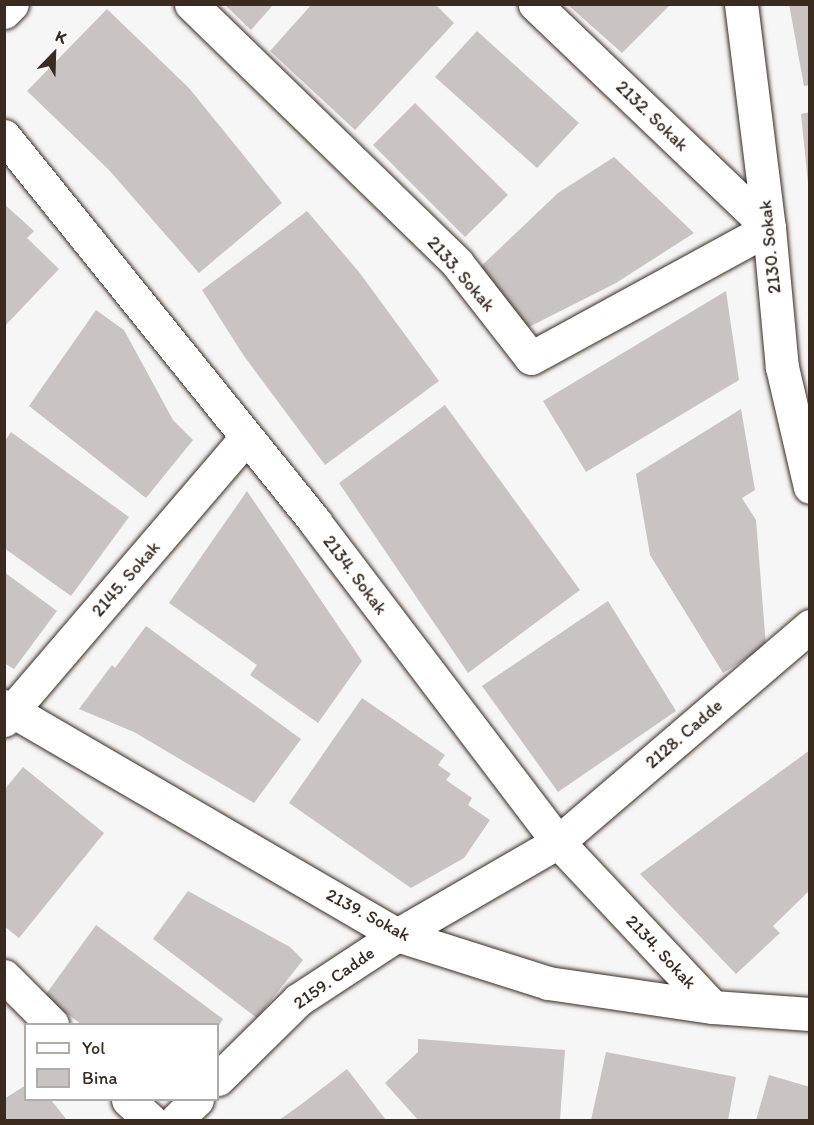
<!DOCTYPE html>
<style>
body{margin:0}
#map{position:relative;width:814px;height:1125px;overflow:hidden;background:#f7f6f6;font-family:Itim,sans-serif}
div>[style]{position:absolute}
.building>*{inset:0;background:#c9c3c1}
.roads{filter:drop-shadow(0 0 2px #3b2a1e) drop-shadow(0 0 2px #3b2a1e)}
.street>*{height:33px;margin:-16.5px;padding:0 16.5px;transform-origin:16.5px;border-radius:16.5px;background:#fff}
span{translate:-50% -50%;white-space:nowrap;text-align:center;line-height:1.15;-webkit-text-stroke:5px #fff;paint-order:stroke}
.street-label{font-size:18px;color:#3b2a1e}
.frame{position:absolute;inset:0;border:6px solid #3b2a1e;pointer-events:none}
.legend{position:absolute;left:24px;top:1023px;width:195px;height:78px;box-sizing:border-box;background:#fff;border:2px solid #b1aaa5;margin:0;padding:8px 10px;list-style:none;font-size:18px;color:#3b2a1e}
.legend li{display:flex;align-items:center;gap:12px;height:30px}
.legend b{width:30px;border:2px solid #b1aaa5}
.north{position:absolute;left:24px;top:24px;width:60px;height:60px;-webkit-text-stroke:4px #fff;paint-order:stroke;rotate:23deg;font-size:16px;font-weight:700;line-height:24px;text-align:center;color:#3b2a1e}
.north::after{content:'';display:block;margin:auto;width:21px;height:27px;background:#3b2a1e;clip-path:polygon(50% 0,100% 100%,50% 72%,0 100%)}
</style>
<div id="map">
<div class="building">
<i style="clip-path:polygon(224px 4px,274px 4px,251px 30px)"></i>
<i style="clip-path:polygon(312px 4px,435px 4px,454px 23px,355px 130px,270px 51px)"></i>
<i style="clip-path:polygon(567px 4px,671px 4px,622px 53px)"></i>
<i style="clip-path:polygon(789px 4px,810px 4px,810px 85px,804px 86px)"></i>
<i style="clip-path:polygon(107px 9px,189px 88px,282px 203px,199px 273px,109px 170px,27px 91px)"></i>
<i style="clip-path:polygon(477px 31px,579px 123px,537px 168px,435px 77px)"></i>
<i style="clip-path:polygon(415px 103px,508px 195px,465px 237px,373px 145px)"></i>
<i style="clip-path:polygon(810px 112px,810px 183px,808px 183px,801px 114px)"></i>
<i style="clip-path:polygon(614px 157px,694px 233px,616px 283px,515px 334px,475px 272px,558px 193px)"></i>
<i style="clip-path:polygon(4px 204px,34px 231px,27px 238px,59px 269px,4px 327px)"></i>
<i style="clip-path:polygon(307px 211px,359px 272px,439px 381px,325px 465px,244px 356px,202px 290px)"></i>
<i style="clip-path:polygon(726px 291px,739px 380px,586px 472px,543px 401px)"></i>
<i style="clip-path:polygon(96px 310px,124px 330px,173px 420px,193px 440px,146px 498px,29px 406px)"></i>
<i style="clip-path:polygon(445px 405px,580px 590px,468px 673px,339px 483px)"></i>
<i style="clip-path:polygon(741px 409px,755px 490px,742px 498px,756px 520px,766px 646px,723px 673px,650px 555px,636px 474px)"></i>
<i style="clip-path:polygon(11px 432px,129px 517px,71px 596px,4px 548px,4px 442px)"></i>
<i style="clip-path:polygon(247px 491px,362px 661px,318px 723px,250px 675px,257px 665px,169px 603px)"></i>
<i style="clip-path:polygon(4px 572px,57px 611px,14px 669px,4px 663px)"></i>
<i style="clip-path:polygon(608px 601px,676px 711px,558px 792px,482px 686px)"></i>
<i style="clip-path:polygon(146px 626px,301px 739px,254px 803px,134px 732px,79px 709px,112px 665px,115px 668px)"></i>
<i style="clip-path:polygon(362px 698px,445px 755px,438px 765px,451px 774px,446px 780px,472px 798px,468px 805px,490px 820px,464px 858px,411px 888px,289px 803px)"></i>
<i style="clip-path:polygon(810px 750px,810px 890px,773px 926px,780px 933px,736px 974px,640px 874px)"></i>
<i style="clip-path:polygon(23px 767px,104px 833px,19px 938px,4px 926px,4px 790px)"></i>
<i style="clip-path:polygon(188px 891px,290px 947px,303px 960px,257px 1018px,153px 939px)"></i>
<i style="clip-path:polygon(96px 925px,223px 1019px,218px 1027px,218px 1024px,81px 1024px,44px 997px)"></i>
<i style="clip-path:polygon(418px 1039px,565px 1050px,560px 1120px,418px 1120px,385px 1083px,418px 1052px)"></i>
<i style="clip-path:polygon(606px 1052px,736px 1077px,728px 1120px,591px 1120px)"></i>
<i style="clip-path:polygon(347px 1069px,386px 1120px,279px 1120px,299px 1106px)"></i>
<i style="clip-path:polygon(769px 1075px,810px 1087px,810px 1120px,756px 1120px)"></i>
<i style="clip-path:polygon(26px 1085px,26px 1100px,51px 1100px,67px 1120px,4px 1120px,4px 1099px)"></i>
</div>
<div class="roads">
<div class="street">
<i style="left:191px;top:4px;width:371px;rotate:44.2deg"></i>
<i style="left:457px;top:263px;width:120px;rotate:52.1deg"></i>
<i style="left:531px;top:358px;width:271px;rotate:-28.6deg"></i>
<i style="left:769px;top:228px;width:324px;rotate:-136.3deg"></i>
<i style="left:741px;top:4px;width:226px;rotate:82.9deg"></i>
<i style="left:769px;top:228px;width:140px;rotate:84.7deg"></i>
<i style="left:782px;top:367px;width:123px;rotate:76.9deg"></i>
<i style="left:4px;top:12px;width:11px;rotate:-45deg"></i>
<i style="left:4px;top:136px;width:496px;rotate:51.1deg"></i>
<i style="left:315px;top:522px;width:402px;rotate:52.8deg"></i>
<i style="left:558px;top:842px;width:226px;rotate:46.8deg"></i>
<i style="left:4px;top:706px;width:455px;rotate:30.2deg"></i>
<i style="left:397px;top:935px;width:158px;rotate:17.6deg"></i>
<i style="left:548px;top:983px;width:167px;rotate:8.3deg"></i>
<i style="left:713px;top:1007px;width:97px;rotate:4.1deg"></i>
<i style="left:4px;top:720px;width:372px;rotate:-49.4deg"></i>
<i style="left:4px;top:976px;width:68px;rotate:45deg"></i>
<i style="left:218px;top:1079px;width:112px;rotate:-44.6deg"></i>
<i style="left:298px;top:1000px;width:118px;rotate:-33.3deg"></i>
<i style="left:397px;top:935px;width:186px;rotate:-30deg"></i>
<i style="left:558px;top:842px;width:332px;rotate:-40.6deg"></i>
<i style="left:128px;top:1100px;width:30px;rotate:42deg"></i>
<i style="left:176px;top:1120px;width:29px;rotate:-44deg"></i>
</div>
</div>
<div class="street-label">
<span style="left:652px;top:116px;rotate:44deg">2132. Sokak</span>
<span style="left:770px;top:247px;rotate:-96deg">2130. Sokak</span>
<span style="left:461px;top:274px;rotate:49deg">2133. Sokak</span>
<span style="left:355px;top:575px;rotate:53deg">2134. Sokak</span>
<span style="left:126px;top:579px;rotate:-49deg">2145. Sokak</span>
<span style="left:684px;top:734px;rotate:-41deg">2128. Cadde</span>
<span style="left:368px;top:915px;rotate:28deg">2139. Sokak</span>
<span style="left:661px;top:952px;rotate:47deg">2134. Sokak</span>
<span style="left:334px;top:978px;rotate:-35deg">2159. Cadde</span>
</div>
<div class="frame"></div>
<ul class="legend">
<li><b style="height:8px;background:#fff"></b>Yol</li>
<li><b style="height:16px;background:#c9c3c1"></b>Bina</li>
</ul>
<div class="north">K</div>
</div>
